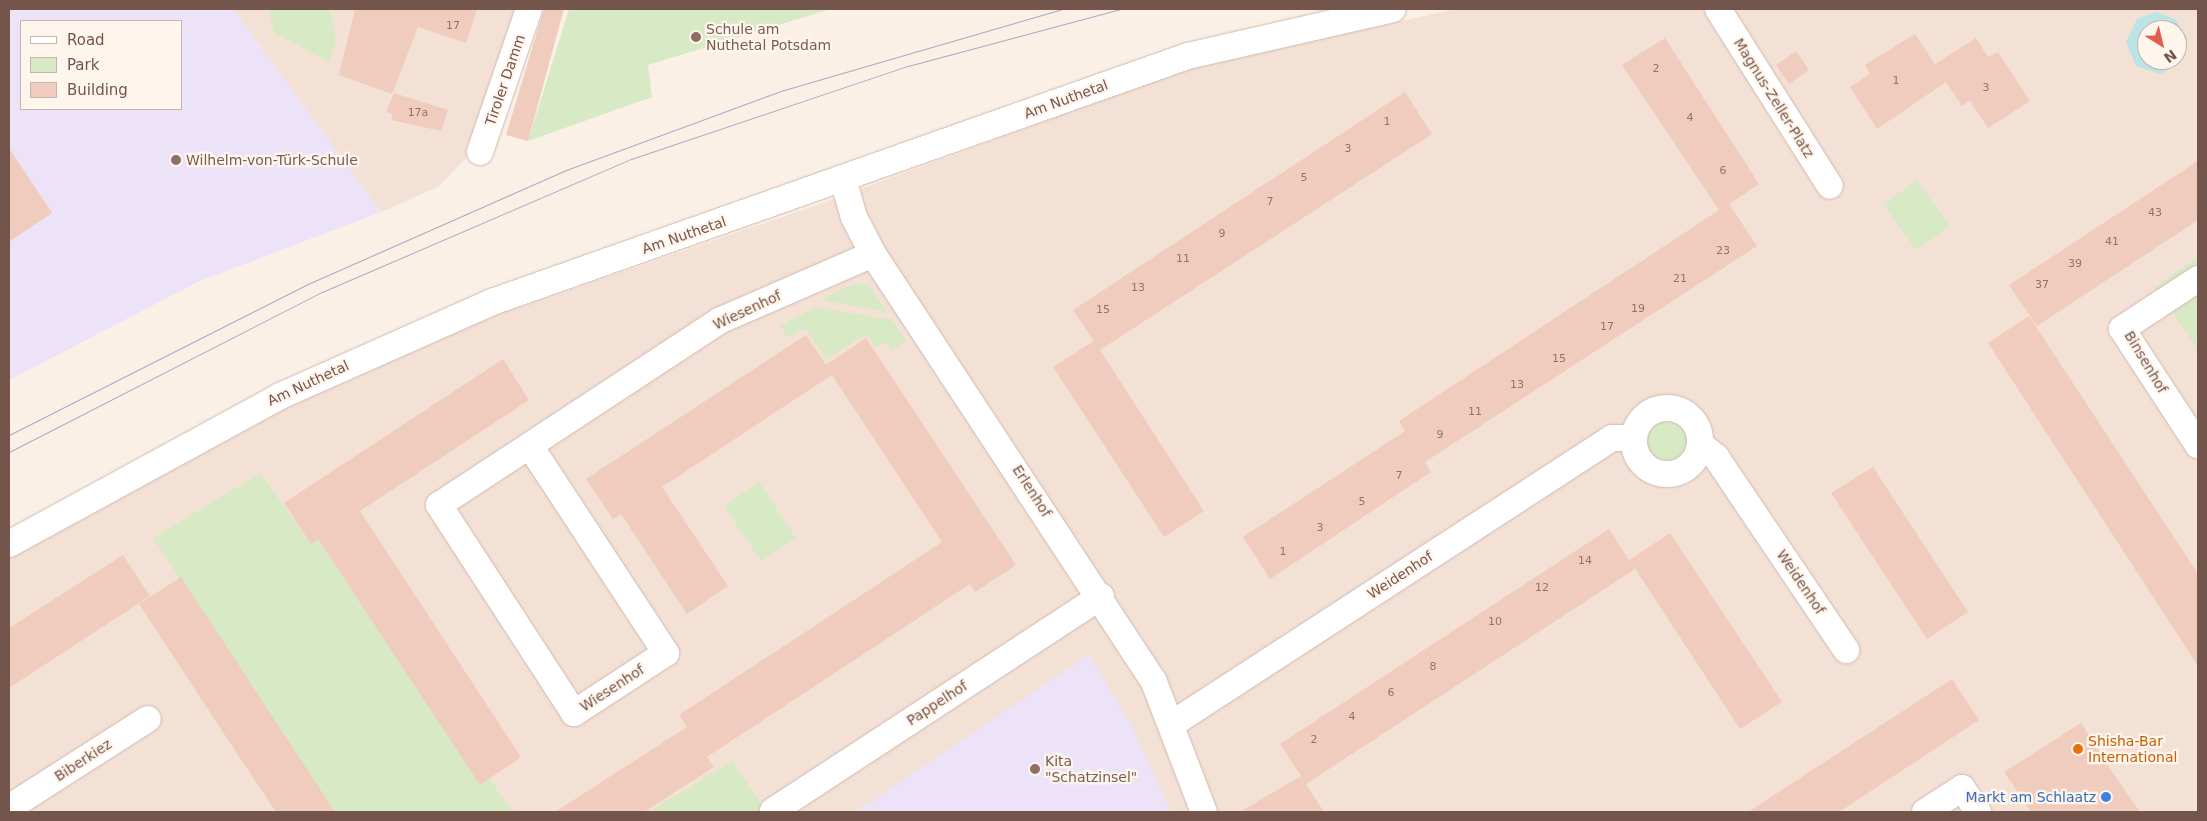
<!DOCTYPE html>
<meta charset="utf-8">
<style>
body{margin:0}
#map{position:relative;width:2207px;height:821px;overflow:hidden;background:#fbf0e6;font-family:"DejaVu Sans",sans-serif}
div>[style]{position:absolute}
.residential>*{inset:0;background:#f3e1d5}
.education>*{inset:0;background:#ede3f8}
.green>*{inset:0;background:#d8e9c5}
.round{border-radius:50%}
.water>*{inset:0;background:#bbe4e4}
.building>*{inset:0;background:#f0ccbf}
.roads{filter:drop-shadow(0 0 1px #cfb9b0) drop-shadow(0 0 1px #cfb9b0)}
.minor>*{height:26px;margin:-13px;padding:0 13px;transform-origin:13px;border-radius:13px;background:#fff}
.minor>.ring{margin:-13px;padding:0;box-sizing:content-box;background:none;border:26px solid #fff;border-radius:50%}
.tram>*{height:1px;margin:-0.5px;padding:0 0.5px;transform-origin:0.5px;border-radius:0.5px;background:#b2a5c5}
.dots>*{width:14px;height:14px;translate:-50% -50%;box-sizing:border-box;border:2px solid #fef5ec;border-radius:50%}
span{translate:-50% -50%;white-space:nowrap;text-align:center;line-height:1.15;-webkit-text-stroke:4.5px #fef5ec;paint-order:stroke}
.number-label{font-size:11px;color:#937369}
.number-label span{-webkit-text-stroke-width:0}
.education-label{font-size:14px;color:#785e54}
.left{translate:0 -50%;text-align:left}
.street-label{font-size:14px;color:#74554c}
.food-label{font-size:14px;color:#c56008}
.shop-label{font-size:14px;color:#366cbe}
.right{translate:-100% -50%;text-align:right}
.frame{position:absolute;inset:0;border:10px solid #74554c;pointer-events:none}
.legend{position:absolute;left:20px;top:20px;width:162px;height:90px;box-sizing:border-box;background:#fef5ec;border:1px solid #c7b5ac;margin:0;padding:6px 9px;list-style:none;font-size:15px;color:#74554c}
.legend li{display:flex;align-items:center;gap:10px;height:25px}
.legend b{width:25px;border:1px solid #c7b5ac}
.north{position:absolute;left:2137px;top:20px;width:50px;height:50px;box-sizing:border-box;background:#fef5ec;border:1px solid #c7b5ac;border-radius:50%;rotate:144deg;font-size:14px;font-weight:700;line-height:20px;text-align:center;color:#74554c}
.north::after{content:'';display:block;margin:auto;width:18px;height:22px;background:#e05e50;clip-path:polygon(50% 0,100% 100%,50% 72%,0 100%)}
</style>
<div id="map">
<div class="residential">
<i style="clip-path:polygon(233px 9px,516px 9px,469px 155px,438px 187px,381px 212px)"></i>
<i style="clip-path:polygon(evenodd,1456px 9px,2198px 9px,2198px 812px,9px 812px,9px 557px,255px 422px,488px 318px,820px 204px,1192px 67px,1456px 9px,2147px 30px,2177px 30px,2177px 60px,2147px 60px,2147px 30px)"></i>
</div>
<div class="education">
<i style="clip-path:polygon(evenodd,9px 9px,233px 9px,381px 212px,200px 281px,9px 380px,9px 9px,21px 21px,181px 21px,181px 109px,21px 109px,21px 21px)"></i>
<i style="clip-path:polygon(1089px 654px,1132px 727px,1171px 812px,856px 812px)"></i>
</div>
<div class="green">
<i style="clip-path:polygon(268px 9px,330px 9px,336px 41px,329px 62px,275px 33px)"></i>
<i style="clip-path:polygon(569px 9px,831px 9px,648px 65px,652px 97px,528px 141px)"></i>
<i style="clip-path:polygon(1917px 180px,1950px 226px,1916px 250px,1883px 204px)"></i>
<i style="clip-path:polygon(2198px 257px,2198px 350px,2155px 287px)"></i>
<i style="clip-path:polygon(853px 284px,869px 285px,887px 312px,821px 300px)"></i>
<i style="clip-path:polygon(816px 307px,892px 320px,906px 341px,891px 351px,885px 342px,876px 348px,866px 334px,826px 359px,805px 328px,788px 338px,780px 326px)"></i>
<i class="round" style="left:1643px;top:419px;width:48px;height:48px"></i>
<i style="clip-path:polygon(260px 473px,310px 543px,318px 539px,513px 812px,335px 812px,153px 538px)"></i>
<i style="clip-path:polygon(759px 482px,796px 538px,761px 561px,724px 506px)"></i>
<i style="clip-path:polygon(732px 761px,767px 812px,649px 812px)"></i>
</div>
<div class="water">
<i style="clip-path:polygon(evenodd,2156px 12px,2175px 19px,2187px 37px,2182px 60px,2161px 74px,2136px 66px,2126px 42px,2137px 19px,2156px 12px,2147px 30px,2177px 30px,2177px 60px,2147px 60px,2147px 30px)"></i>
</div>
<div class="building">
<i style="clip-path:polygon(355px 9px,477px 9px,466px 43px,418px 27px,392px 94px,339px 75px)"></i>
<i style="clip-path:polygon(544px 9px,564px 9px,528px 141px,506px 135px)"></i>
<i style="clip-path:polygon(1915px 34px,1935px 64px,1976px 38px,1988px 57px,1998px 52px,2030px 101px,1988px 128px,1970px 101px,1962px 106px,1946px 82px,1877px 129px,1850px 87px,1870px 74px,1865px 65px)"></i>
<i style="clip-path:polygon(1665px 38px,1759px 184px,1729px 204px,1757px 246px,1425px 462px,1431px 472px,1270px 579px,1243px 537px,1405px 431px,1399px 421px,1719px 210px,1622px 65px)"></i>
<i style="clip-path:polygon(1796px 51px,1809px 70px,1789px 84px,1776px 65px)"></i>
<i style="clip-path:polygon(1405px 92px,1432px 134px,1100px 350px,1098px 347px,1204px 511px,1164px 537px,1053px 367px,1094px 341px,1073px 310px)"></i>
<i style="clip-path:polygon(394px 93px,448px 110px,441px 131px,391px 120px,393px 114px,386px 112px)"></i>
<i style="clip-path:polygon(9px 148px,52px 213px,9px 242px)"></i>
<i style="clip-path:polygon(2198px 161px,2198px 220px,2037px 326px,2009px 285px)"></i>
<i style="clip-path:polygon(2029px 316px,2198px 574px,2198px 666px,1988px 343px)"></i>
<i style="clip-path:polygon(806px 335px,826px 365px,866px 338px,1016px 565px,975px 592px,970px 584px,707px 757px,714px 767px,644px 812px,555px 812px,687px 727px,679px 715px,942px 542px,832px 375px,662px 487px,728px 586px,687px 614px,621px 514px,613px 519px,586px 479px)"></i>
<i style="clip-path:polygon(503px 359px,529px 400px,360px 511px,521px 757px,480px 785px,318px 539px,311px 544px,284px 503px)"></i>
<i style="clip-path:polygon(1873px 467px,1968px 612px,1927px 639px,1831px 493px)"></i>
<i style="clip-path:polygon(1609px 529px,1629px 560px,1670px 533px,1782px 702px,1740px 729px,1632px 564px,1635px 569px,1306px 784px,1324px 812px,1240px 812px,1301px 776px,1280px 744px)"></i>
<i style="clip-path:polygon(123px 555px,150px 596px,9px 688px,9px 628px)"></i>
<i style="clip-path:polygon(181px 577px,335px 812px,276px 812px,234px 749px,139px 604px)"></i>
<i style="clip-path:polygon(1952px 679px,1979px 720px,1839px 812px,1748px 812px)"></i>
<i style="clip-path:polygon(2081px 723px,2111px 770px,2140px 812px,2031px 812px,2004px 772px)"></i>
</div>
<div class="roads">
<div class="minor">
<i style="left:1718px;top:9px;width:209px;rotate:57.7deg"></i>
<i style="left:480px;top:152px;width:151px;rotate:-71.1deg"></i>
<i style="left:843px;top:179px;width:40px;rotate:74deg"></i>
<i style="left:854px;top:217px;width:42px;rotate:62.8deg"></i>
<i style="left:873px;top:254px;width:512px;rotate:56.71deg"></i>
<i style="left:1154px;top:682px;width:139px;rotate:69deg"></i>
<i style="left:2198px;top:279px;width:91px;rotate:146.7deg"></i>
<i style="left:2122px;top:329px;width:139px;rotate:56.8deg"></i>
<i class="ring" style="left:1634px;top:408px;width:40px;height:40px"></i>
<i style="left:1700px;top:444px;width:21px;rotate:39deg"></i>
<i style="left:1716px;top:457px;width:233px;rotate:56deg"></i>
<i style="left:530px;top:446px;width:248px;rotate:56.7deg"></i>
<i style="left:666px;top:653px;width:110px;rotate:146.9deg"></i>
<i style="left:574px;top:713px;width:248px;rotate:-123deg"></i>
<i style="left:439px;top:505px;width:335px;rotate:-33.3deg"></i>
<i style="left:719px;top:321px;width:168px;rotate:-23.5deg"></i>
<i style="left:9px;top:544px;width:309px;rotate:-28.6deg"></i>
<i style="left:280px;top:396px;width:232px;rotate:-23.9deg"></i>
<i style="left:492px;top:302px;width:738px;rotate:-19.47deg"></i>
<i style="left:1188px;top:56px;width:210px;rotate:-12.9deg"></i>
<i style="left:1172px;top:724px;width:525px;rotate:-33.02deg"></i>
<i style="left:1612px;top:438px;width:21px"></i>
<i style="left:18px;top:802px;width:154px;rotate:-32.6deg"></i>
<i style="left:773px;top:811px;width:392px;rotate:-33.2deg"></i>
<i style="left:1925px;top:812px;width:44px;rotate:-33deg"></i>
<i style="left:1962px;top:788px;width:29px;rotate:56deg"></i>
</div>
</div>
<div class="tram">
<i style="left:9px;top:435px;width:337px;rotate:-26.8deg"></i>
<i style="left:310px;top:283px;width:280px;rotate:-23.8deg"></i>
<i style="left:566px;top:170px;width:232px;rotate:-20.2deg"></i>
<i style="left:784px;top:90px;width:290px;rotate:-16.2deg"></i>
<i style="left:9px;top:452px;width:352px;rotate:-27.1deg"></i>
<i style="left:322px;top:292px;width:336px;rotate:-23.3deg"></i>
<i style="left:631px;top:159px;width:292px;rotate:-18.6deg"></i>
<i style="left:908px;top:66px;width:220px;rotate:-15deg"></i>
</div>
<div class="dots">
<i style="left:696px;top:37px;background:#8d6e63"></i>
<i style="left:176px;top:160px;background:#8d6e63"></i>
<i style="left:2078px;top:749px;background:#e8710a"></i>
<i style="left:1035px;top:769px;background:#8d6e63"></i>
<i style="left:2106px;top:797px;background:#3f7fe0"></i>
</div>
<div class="number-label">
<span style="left:453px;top:26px">17</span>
<span style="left:1656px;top:69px">2</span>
<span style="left:1896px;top:81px">1</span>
<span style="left:1986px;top:88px">3</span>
<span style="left:418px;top:113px">17a</span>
<span style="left:1690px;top:118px">4</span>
<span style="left:1387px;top:122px">1</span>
<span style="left:1348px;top:149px">3</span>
<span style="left:1723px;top:171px">6</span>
<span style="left:1304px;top:178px">5</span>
<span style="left:1270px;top:202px">7</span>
<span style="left:2155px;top:213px">43</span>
<span style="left:1222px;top:234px">9</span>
<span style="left:2112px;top:242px">41</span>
<span style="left:1723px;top:251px">23</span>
<span style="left:1183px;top:259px">11</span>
<span style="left:2075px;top:264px">39</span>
<span style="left:1680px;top:279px">21</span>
<span style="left:2042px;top:285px">37</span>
<span style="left:1138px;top:288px">13</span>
<span style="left:1638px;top:309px">19</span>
<span style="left:1103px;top:310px">15</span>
<span style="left:1607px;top:327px">17</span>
<span style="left:1559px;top:359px">15</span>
<span style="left:1517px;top:385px">13</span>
<span style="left:1475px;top:412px">11</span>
<span style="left:1440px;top:435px">9</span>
<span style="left:1399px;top:476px">7</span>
<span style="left:1362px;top:502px">5</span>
<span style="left:1320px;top:528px">3</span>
<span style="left:1283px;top:552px">1</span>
<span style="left:1585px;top:561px">14</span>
<span style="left:1542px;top:588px">12</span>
<span style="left:1495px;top:622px">10</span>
<span style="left:1433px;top:667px">8</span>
<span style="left:1391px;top:693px">6</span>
<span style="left:1352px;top:717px">4</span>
<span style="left:1314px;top:740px">2</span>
</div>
<div class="education-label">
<span class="left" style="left:706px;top:37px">Schule am<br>Nuthetal Potsdam</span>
<span class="left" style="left:186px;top:160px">Wilhelm-von-Türk-Schule</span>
<span class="left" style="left:1045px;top:769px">Kita<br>"Schatzinsel"</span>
</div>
<div class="street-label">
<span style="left:505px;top:80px;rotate:-71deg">Tiroler Damm</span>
<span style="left:1774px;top:98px;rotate:58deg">Magnus-Zeller-Platz</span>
<span style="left:1066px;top:99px;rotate:-20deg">Am Nuthetal</span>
<span style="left:684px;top:235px;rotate:-19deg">Am Nuthetal</span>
<span style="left:747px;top:310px;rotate:-25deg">Wiesenhof</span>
<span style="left:2146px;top:362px;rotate:59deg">Binsenhof</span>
<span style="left:308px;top:383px;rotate:-25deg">Am Nuthetal</span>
<span style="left:1032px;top:491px;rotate:57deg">Erlenhof</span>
<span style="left:1400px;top:575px;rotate:-33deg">Weidenhof</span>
<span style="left:1801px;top:582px;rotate:56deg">Weidenhof</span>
<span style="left:612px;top:688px;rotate:-33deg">Wiesenhof</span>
<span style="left:937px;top:703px;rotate:-33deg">Pappelhof</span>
<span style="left:83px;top:760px;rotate:-33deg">Biberkiez</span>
</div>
<div class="food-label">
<span class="left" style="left:2088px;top:749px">Shisha-Bar<br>International</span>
</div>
<div class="shop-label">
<span class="right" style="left:2096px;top:797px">Markt am Schlaatz</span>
</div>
<div class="frame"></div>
<ul class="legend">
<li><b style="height:6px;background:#fff"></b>Road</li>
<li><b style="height:14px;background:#d8e9c5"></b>Park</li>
<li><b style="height:14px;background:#f0ccbf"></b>Building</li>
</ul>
<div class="north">N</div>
</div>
